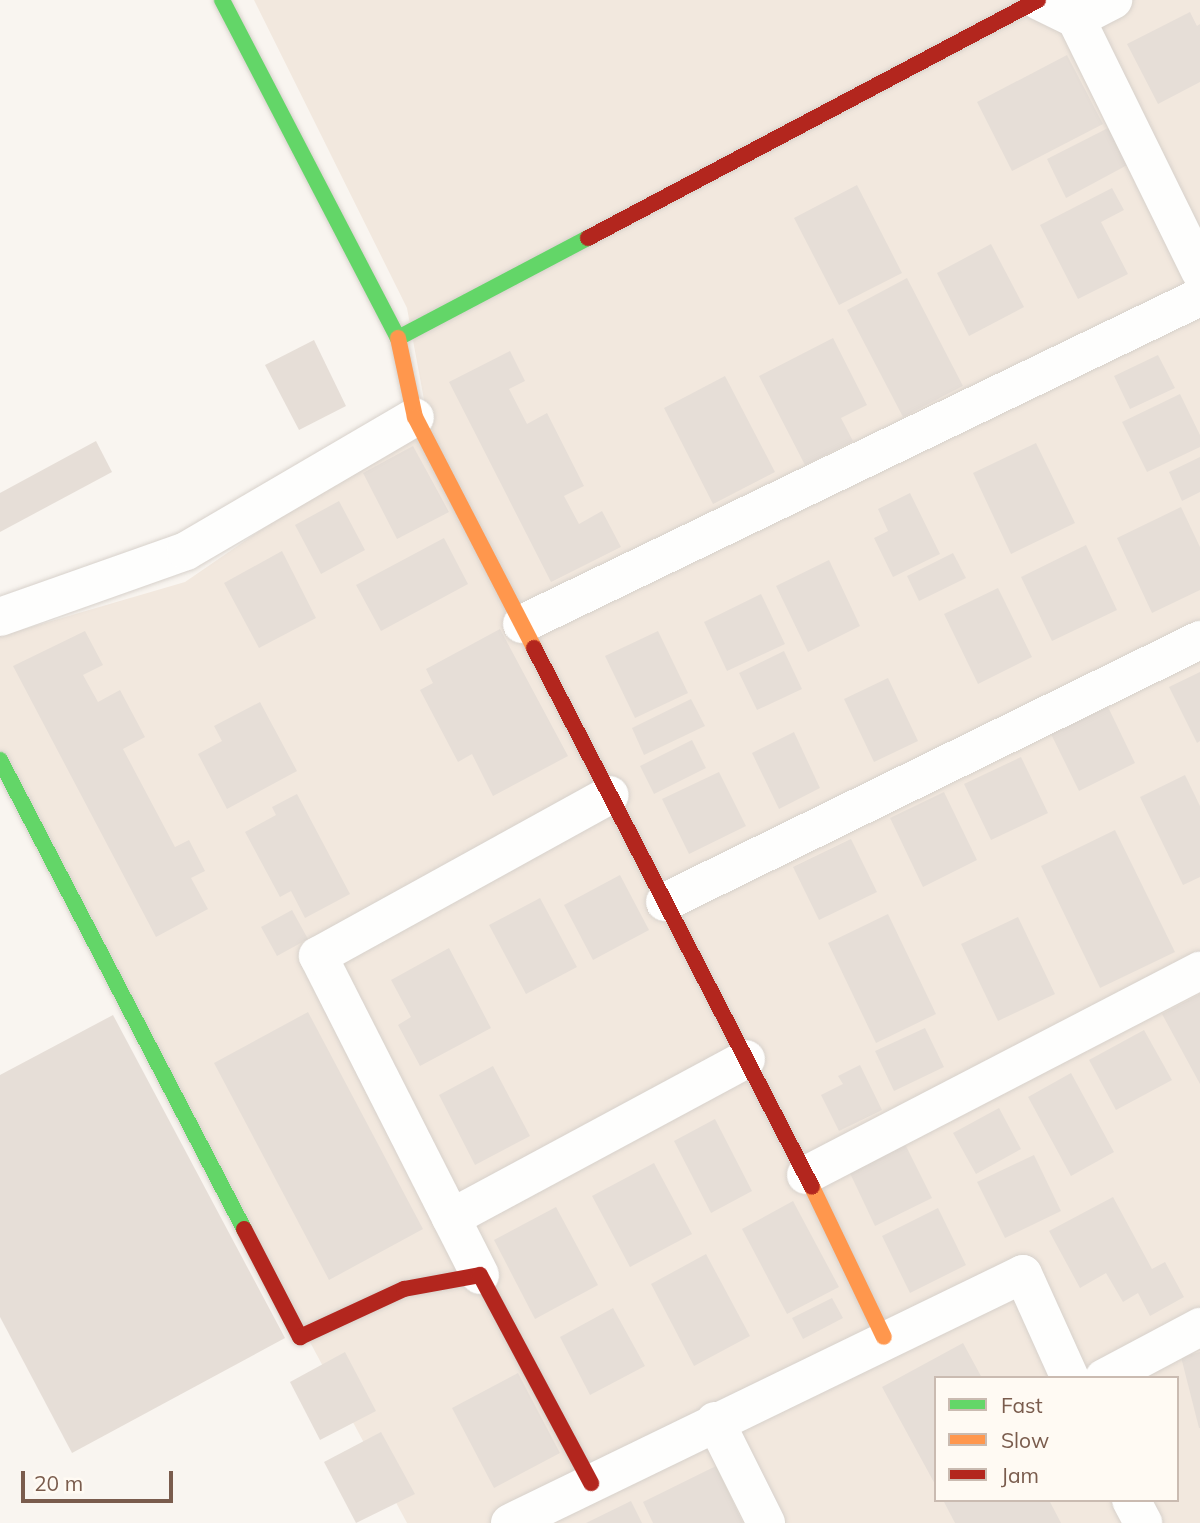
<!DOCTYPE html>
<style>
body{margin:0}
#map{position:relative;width:1200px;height:1523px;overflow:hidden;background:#f9f5f0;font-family:Mulish,sans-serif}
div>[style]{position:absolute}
.residential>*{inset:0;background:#f2e8de}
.building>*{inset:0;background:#e6ded7}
.roads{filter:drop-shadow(0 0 2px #d7d1cb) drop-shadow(0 0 2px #d7d1cb)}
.street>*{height:38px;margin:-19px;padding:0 19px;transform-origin:19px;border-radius:19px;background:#fefefd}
.fast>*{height:16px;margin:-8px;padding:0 8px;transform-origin:8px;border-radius:8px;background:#63d668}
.slow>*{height:16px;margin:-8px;padding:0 8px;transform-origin:8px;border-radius:8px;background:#ff974d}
.jam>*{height:16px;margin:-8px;padding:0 8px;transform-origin:8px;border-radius:8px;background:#b3261e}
span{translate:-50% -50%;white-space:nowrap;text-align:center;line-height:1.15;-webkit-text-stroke:5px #fffaf3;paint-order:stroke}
.legend{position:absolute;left:934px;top:1376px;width:245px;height:126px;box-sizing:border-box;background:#fffaf3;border:2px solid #cabbb1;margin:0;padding:9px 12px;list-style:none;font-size:21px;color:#7a5c4d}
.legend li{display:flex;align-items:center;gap:14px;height:35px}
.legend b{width:35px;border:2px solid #cabbb1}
.scale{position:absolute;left:21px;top:1471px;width:152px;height:32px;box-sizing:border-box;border:4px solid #7a5c4d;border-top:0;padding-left:9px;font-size:21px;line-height:24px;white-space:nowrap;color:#7a5c4d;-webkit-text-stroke:5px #fffaf3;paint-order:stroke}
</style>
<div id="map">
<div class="residential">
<i style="clip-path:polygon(evenodd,254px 0,1200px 0,1200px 1523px,407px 1523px,0 764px,0 636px,185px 582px,427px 416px,407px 308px,254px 0,936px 1378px,1177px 1378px,1177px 1500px,936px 1500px,936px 1378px)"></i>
</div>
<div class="building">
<i style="clip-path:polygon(1190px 12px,1197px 26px,1200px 24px,1200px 82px,1158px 104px,1127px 44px)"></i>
<i style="clip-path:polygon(1067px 55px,1103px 124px,1012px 171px,977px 102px)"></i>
<i style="clip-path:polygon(1112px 126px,1131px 163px,1066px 198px,1047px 159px)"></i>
<i style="clip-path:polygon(857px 185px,902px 273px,839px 305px,794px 218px)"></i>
<i style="clip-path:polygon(1112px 188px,1124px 210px,1101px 222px,1128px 274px,1078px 299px,1040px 225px)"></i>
<i style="clip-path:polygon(991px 244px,1024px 307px,969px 336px,937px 273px)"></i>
<i style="clip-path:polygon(907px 278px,963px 386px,903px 417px,847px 310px)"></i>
<i style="clip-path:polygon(833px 338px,867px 405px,841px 418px,853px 441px,805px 465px,759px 376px)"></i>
<i style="clip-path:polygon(314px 340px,346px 406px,299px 430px,265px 365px)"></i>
<i style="clip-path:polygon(510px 351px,525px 381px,509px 389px,527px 424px,547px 413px,584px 486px,564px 496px,579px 524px,602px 511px,621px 547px,551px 582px,449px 382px)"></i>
<i style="clip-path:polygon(1158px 355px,1175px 388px,1130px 409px,1114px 376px)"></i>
<i style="clip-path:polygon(725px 376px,775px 472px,713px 504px,664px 408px)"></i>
<i style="clip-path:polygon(1180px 394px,1200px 435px,1200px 447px,1147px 472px,1122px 422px)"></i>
<i style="clip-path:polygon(96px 441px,112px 472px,0 532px,0 493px)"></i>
<i style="clip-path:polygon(1036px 443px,1075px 523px,1011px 554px,973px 473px)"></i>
<i style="clip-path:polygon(413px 446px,449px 512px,397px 539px,363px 473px)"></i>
<i style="clip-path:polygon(1200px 457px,1200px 492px,1182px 501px,1169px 472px)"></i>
<i style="clip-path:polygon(910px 493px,940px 554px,893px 577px,874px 538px,888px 531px,878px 509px)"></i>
<i style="clip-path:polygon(339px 501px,365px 550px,321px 574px,295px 525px)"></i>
<i style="clip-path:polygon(1181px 507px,1200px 547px,1200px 590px,1152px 613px,1117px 538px)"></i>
<i style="clip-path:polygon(444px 538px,468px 584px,381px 631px,356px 585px)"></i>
<i style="clip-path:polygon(1086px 545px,1117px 610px,1052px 641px,1021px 577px)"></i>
<i style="clip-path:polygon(282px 551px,316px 618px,259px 648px,224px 583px)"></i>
<i style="clip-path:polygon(953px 553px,966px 578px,919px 601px,907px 576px)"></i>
<i style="clip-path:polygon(829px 560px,860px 626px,808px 652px,776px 586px)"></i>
<i style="clip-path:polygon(998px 588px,1032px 657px,978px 684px,944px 614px)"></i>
<i style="clip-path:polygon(761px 594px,785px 644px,727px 671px,704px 622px)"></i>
<i style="clip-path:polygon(500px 629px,568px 756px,493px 796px,472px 754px,458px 762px,420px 690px,433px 683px,426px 669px)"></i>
<i style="clip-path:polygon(85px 631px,103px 665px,83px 675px,98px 702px,120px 690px,145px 737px,123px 749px,175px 847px,189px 840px,205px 871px,191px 878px,208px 909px,156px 937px,13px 666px)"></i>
<i style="clip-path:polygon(658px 631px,688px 693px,635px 718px,605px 656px)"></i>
<i style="clip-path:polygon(784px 651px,802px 689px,757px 710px,739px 673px)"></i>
<i style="clip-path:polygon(1200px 672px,1200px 741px,1197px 743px,1169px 687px)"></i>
<i style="clip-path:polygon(888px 678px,918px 741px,874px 762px,844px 699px)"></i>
<i style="clip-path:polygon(691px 699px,705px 726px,644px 755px,632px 728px)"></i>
<i style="clip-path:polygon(260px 702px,297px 771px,227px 809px,198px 754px,222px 741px,214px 726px)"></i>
<i style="clip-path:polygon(1108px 707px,1135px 763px,1079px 791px,1051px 734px)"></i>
<i style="clip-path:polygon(794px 732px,820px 788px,779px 809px,752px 753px)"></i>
<i style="clip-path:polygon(692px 740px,706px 768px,654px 794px,640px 766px)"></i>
<i style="clip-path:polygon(1021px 757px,1048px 813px,991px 840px,964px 784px)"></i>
<i style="clip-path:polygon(719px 772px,746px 826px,689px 854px,662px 799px)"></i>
<i style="clip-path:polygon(1185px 775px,1200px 806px,1200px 877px,1183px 885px,1140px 797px)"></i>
<i style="clip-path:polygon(944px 792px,977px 860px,923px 887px,890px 818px)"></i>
<i style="clip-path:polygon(297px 794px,350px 894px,305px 918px,291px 891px,280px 897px,245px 832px,276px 815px,272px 807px)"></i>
<i style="clip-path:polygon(1115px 830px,1175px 952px,1100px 988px,1041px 866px)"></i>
<i style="clip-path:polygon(851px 839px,877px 892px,819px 920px,793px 867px)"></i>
<i style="clip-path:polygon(620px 875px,649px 930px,593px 960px,564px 905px)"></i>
<i style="clip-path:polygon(540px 898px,577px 967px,526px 994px,489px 925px)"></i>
<i style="clip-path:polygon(292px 910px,308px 939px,277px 956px,261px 927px)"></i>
<i style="clip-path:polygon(888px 914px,936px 1014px,876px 1043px,828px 943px)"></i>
<i style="clip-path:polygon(1018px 917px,1055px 994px,998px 1021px,961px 944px)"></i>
<i style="clip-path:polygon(449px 948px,491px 1028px,420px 1066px,398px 1025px,411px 1017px,391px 980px)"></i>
<i style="clip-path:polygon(1200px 994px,1200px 1084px,1162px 1014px)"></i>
<i style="clip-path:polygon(308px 1012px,423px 1229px,329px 1280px,214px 1063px)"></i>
<i style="clip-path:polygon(113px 1015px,285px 1338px,72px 1453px,0 1317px,0 1075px)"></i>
<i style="clip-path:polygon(925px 1028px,944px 1067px,894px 1091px,875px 1051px)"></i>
<i style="clip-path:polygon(1144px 1030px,1172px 1080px,1116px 1110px,1089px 1060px)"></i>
<i style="clip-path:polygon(860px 1065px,882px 1110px,839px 1131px,821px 1095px,843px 1084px,838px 1076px)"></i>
<i style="clip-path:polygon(493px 1066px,530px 1136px,475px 1165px,439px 1095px)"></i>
<i style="clip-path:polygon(1071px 1073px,1114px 1152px,1071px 1176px,1028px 1097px)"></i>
<i style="clip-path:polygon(999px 1108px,1021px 1149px,976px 1174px,953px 1133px)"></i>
<i style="clip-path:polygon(715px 1119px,752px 1191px,711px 1213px,674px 1141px)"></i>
<i style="clip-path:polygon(904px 1142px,932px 1198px,875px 1226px,848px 1169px)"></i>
<i style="clip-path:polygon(1034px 1155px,1061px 1211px,1005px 1238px,977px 1182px)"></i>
<i style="clip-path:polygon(654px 1163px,692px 1234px,630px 1267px,592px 1196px)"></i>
<i style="clip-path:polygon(1113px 1197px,1152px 1269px,1165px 1262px,1184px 1297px,1150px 1316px,1138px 1293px,1123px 1302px,1106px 1273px,1080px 1288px,1049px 1231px)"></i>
<i style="clip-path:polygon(793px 1201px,839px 1287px,787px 1314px,742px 1229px)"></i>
<i style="clip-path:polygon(556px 1207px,598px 1285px,535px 1319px,494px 1240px)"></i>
<i style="clip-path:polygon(938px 1208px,966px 1265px,910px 1293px,882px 1236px)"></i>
<i style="clip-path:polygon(706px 1254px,750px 1336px,694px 1366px,651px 1284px)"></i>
<i style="clip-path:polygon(832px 1298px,843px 1318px,803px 1339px,792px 1318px)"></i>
<i style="clip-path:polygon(613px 1308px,645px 1366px,590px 1395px,560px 1337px)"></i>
<i style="clip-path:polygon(963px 1343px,982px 1378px,936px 1378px,936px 1486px,882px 1387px)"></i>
<i style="clip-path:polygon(345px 1352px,376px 1411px,320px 1440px,290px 1382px)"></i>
<i style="clip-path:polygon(1200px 1352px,1200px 1428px,1199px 1428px,1181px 1357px)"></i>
<i style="clip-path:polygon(518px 1373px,560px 1453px,494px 1488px,452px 1408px)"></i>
<i style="clip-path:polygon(381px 1432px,415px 1494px,356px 1523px,324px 1462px)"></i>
<i style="clip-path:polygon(716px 1466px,743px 1523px,653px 1523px,643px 1502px)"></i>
<i style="clip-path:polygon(943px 1500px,1049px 1500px,1061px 1523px,955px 1523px)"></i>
<i style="clip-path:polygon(631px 1501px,642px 1523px,586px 1523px)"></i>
</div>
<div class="roads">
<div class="street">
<i style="left:1039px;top:1px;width:41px;rotate:25.9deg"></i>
<i style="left:1076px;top:19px;width:281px;rotate:63.8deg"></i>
<i style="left:1076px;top:19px;width:42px;rotate:-27.2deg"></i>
<i style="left:0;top:617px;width:197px;rotate:-19.5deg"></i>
<i style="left:186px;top:551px;width:265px;rotate:-30.3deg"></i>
<i style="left:522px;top:624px;width:753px;rotate:-25.75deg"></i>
<i style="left:665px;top:902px;width:596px;rotate:-26.09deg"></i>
<i style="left:806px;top:1175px;width:444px;rotate:-27.4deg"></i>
<i style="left:451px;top:1218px;width:335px;rotate:-28.3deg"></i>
<i style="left:480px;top:1275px;width:358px;rotate:-116.9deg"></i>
<i style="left:318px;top:956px;width:333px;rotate:-28.9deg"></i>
<i style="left:1104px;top:1378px;width:109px;rotate:-28deg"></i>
<i style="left:715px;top:1421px;width:114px;rotate:63.4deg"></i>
<i style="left:1131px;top:1500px;width:26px;rotate:62deg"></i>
<i style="left:510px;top:1523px;width:570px;rotate:-25.89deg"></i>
<i style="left:1023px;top:1274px;width:114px;rotate:65.7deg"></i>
</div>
<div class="fast">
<i style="left:222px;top:0;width:381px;rotate:62.5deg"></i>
<i style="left:398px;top:338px;width:215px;rotate:-27.8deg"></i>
<i style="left:0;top:760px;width:529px;rotate:62.51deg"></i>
</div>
<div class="slow">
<i style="left:398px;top:338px;width:81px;rotate:77.9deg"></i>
<i style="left:415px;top:417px;width:260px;rotate:62.7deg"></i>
<i style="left:812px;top:1187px;width:166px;rotate:64.4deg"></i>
</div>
<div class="jam">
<i style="left:588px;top:238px;width:509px;rotate:-27.87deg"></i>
<i style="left:534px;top:648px;width:606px;rotate:62.72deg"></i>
<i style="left:244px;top:1229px;width:122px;rotate:62.6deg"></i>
<i style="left:300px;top:1337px;width:115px;rotate:-24.8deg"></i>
<i style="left:404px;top:1289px;width:77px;rotate:-10.4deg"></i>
<i style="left:480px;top:1275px;width:236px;rotate:61.9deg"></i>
</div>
</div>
<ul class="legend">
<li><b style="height:9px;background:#63d668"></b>Fast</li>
<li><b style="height:9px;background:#ff974d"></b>Slow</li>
<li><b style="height:9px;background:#b3261e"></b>Jam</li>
</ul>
<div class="scale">20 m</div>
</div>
